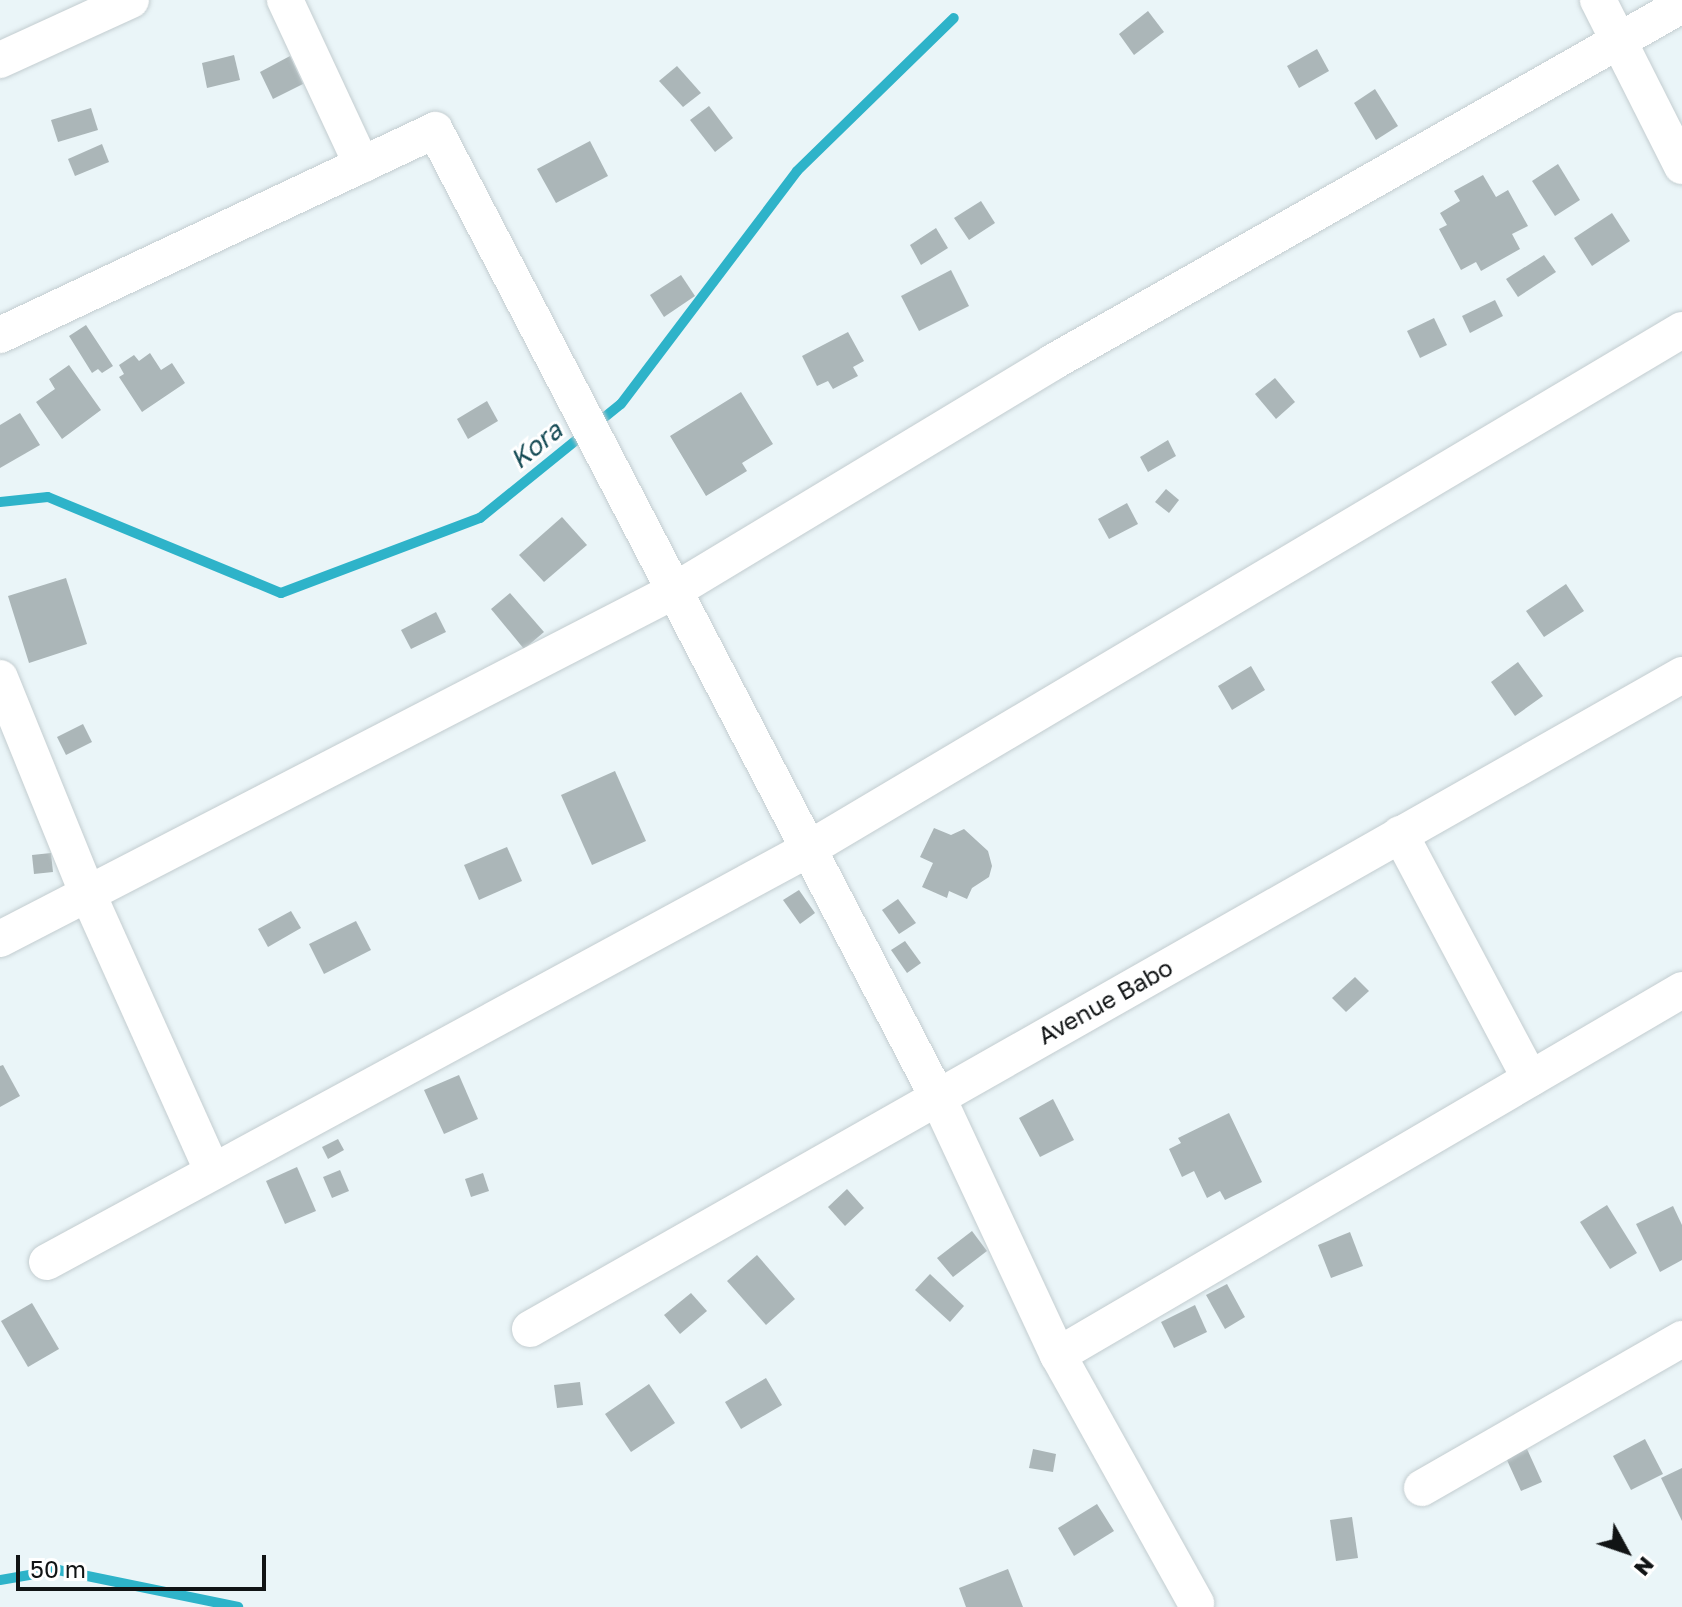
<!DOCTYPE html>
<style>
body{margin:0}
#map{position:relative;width:1682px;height:1607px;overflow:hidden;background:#eaf5f8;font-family:"Golos Text",sans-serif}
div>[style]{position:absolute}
.stream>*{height:10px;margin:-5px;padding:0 5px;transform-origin:5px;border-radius:5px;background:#2eb3c9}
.building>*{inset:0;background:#abb6b8}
.roads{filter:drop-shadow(0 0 2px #c3cdd0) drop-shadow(0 0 2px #c3cdd0)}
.minor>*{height:36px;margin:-18px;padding:0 18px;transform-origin:18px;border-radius:18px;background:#fff}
span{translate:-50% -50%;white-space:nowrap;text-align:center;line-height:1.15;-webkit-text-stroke:6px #fff;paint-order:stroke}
.street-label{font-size:24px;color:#111415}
.water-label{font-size:26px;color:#154b55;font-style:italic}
.north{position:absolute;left:1586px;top:1511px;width:80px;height:80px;-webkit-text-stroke:6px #fff;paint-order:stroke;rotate:130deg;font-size:22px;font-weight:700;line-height:32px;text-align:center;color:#111415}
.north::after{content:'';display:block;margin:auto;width:28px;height:36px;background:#111415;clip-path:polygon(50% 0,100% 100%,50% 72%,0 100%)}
.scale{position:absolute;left:16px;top:1555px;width:250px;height:36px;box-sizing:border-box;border:4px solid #111415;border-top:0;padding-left:10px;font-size:24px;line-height:28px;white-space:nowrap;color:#111415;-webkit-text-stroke:6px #fff;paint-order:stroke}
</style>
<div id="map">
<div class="stream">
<i style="left:0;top:502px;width:48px;rotate:-5.9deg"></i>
<i style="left:48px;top:497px;width:252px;rotate:22.4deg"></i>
<i style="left:281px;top:593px;width:213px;rotate:-20.7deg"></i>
<i style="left:480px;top:518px;width:181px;rotate:-39deg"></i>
<i style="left:621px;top:404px;width:292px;rotate:-52.9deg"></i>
<i style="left:797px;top:171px;width:219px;rotate:-44.3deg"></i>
<i style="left:0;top:1580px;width:59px;rotate:-9.8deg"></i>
<i style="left:58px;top:1570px;width:184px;rotate:11.6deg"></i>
</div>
<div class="building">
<i style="clip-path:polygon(1148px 11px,1164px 32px,1134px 55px,1119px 34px)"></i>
<i style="clip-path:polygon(1317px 49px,1329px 71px,1299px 88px,1287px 66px)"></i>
<i style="clip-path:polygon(234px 55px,240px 80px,207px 88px,202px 63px)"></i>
<i style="clip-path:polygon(290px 56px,303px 84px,273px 99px,260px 72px)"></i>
<i style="clip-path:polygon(677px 66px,701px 93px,683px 107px,659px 81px)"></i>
<i style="clip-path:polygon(1375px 89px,1398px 126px,1376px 140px,1354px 103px)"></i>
<i style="clip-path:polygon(709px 106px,733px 138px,715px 152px,690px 120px)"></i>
<i style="clip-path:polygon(91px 108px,98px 130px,58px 142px,51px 120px)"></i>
<i style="clip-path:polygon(590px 141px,608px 176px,556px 203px,537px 169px)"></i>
<i style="clip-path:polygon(102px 144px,109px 162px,75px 176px,68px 159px)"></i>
<i style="clip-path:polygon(1558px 164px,1580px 200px,1555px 216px,1532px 181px)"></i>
<i style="clip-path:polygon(1483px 175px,1496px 197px,1508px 190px,1528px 226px,1512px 234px,1520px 249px,1481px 271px,1476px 262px,1461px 270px,1439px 229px,1447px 225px,1440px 213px,1460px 201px,1454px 191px)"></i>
<i style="clip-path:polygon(981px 201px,995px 223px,969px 240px,954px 218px)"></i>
<i style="clip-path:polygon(1612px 213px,1630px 241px,1592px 266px,1574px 238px)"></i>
<i style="clip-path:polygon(936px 228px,948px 248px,921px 265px,910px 245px)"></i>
<i style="clip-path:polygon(1544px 255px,1556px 272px,1518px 297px,1506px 279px)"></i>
<i style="clip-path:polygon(951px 270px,969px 306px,919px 331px,901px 296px)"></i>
<i style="clip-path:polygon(681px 275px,695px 296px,664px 317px,650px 295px)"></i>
<i style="clip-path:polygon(1495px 300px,1503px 316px,1470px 333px,1462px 316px)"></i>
<i style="clip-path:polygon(1434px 318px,1447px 345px,1420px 358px,1407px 331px)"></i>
<i style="clip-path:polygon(86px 325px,113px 366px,102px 373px,98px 369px,92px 373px,69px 336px)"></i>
<i style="clip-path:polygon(848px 332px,864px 361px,853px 367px,858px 376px,833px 389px,828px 381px,817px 386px,802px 356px)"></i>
<i style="clip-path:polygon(150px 353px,161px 370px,172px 363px,185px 383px,142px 412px,119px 377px,124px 374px,119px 365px,134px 355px,139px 361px)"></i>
<i style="clip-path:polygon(69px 365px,101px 410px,62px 439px,36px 402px,55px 389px,49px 379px)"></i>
<i style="clip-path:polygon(1275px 378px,1295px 402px,1276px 419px,1255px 394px)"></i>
<i style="clip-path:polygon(741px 392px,773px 444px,742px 463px,747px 471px,706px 496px,670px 436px)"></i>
<i style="clip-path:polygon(487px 401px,498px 421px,468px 439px,457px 419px)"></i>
<i style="clip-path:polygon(20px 413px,40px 445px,0 468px,0 425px)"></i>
<i style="clip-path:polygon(1168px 440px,1176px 456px,1148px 472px,1140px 457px)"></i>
<i style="clip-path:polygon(1166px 489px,1179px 500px,1169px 513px,1155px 502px)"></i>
<i style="clip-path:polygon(1127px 503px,1138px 524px,1109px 539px,1098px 519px)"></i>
<i style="clip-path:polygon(562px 517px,587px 545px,544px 582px,519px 555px)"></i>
<i style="clip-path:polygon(66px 578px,87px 644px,29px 663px,8px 596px)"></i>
<i style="clip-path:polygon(1566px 584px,1584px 611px,1544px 637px,1526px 611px)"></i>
<i style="clip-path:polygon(510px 593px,544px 632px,524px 649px,491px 609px)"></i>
<i style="clip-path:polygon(436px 612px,446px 632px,411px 649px,401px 630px)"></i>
<i style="clip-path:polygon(1518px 662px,1543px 696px,1515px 716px,1491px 682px)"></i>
<i style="clip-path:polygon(1251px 666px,1265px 690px,1232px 710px,1218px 686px)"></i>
<i style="clip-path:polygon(83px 724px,92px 742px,66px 755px,57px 737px)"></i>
<i style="clip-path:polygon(615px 771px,646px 841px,592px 865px,561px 795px)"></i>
<i style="clip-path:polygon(934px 828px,951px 835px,964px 829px,988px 851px,992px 866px,989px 877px,972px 888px,967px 899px,949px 891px,947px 898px,922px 887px,933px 863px,920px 857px)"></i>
<i style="clip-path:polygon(507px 847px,522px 881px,479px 900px,464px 865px)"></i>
<i style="clip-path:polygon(51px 853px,53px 872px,34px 874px,32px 855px)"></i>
<i style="clip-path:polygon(799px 890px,815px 913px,800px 924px,783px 900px)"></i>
<i style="clip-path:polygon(898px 899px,916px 923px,899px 934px,882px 910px)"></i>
<i style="clip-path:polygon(291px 911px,301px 928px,268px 947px,258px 929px)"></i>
<i style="clip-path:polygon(356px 921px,371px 950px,324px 974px,309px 944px)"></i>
<i style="clip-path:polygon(905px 941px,921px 963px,907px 973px,891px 950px)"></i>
<i style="clip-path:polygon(1355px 977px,1369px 991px,1346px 1012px,1332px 998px)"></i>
<i style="clip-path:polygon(3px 1065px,20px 1096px,0 1107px,0 1066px)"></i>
<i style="clip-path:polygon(459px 1075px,478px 1119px,444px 1134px,424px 1090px)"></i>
<i style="clip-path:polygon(1053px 1099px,1074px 1140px,1040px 1157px,1019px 1118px)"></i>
<i style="clip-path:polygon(1229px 1113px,1262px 1182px,1225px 1200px,1220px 1191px,1207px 1198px,1194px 1171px,1182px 1177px,1169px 1149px,1181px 1143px,1178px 1138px)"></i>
<i style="clip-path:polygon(338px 1139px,344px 1150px,328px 1159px,322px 1147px)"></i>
<i style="clip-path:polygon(297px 1167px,316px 1211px,285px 1224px,266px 1181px)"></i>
<i style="clip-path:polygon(340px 1170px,349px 1191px,332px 1198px,323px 1177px)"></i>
<i style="clip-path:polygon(483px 1173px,489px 1191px,471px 1197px,465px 1179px)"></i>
<i style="clip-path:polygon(847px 1189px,864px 1208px,845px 1226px,828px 1207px)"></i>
<i style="clip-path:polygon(1607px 1205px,1637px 1253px,1610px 1269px,1580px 1222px)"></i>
<i style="clip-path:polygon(1673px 1206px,1682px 1225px,1682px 1260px,1660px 1272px,1636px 1224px)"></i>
<i style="clip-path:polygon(972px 1231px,987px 1251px,953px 1277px,937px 1258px)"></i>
<i style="clip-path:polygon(1350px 1232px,1363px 1266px,1331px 1278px,1318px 1245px)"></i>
<i style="clip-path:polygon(757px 1255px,795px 1299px,766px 1325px,727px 1281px)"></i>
<i style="clip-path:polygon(930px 1274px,964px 1306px,950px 1322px,915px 1290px)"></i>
<i style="clip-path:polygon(1227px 1284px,1245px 1317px,1225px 1329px,1206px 1295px)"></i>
<i style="clip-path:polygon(691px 1293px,707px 1311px,680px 1334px,664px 1315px)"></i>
<i style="clip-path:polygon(32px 1303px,59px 1349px,28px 1367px,1px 1321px)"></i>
<i style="clip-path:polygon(1195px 1305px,1207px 1332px,1174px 1348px,1161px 1322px)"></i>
<i style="clip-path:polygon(766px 1378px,782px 1405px,741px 1429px,725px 1402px)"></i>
<i style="clip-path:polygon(580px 1382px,583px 1405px,557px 1408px,554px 1385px)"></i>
<i style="clip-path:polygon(649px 1384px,675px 1423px,631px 1452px,605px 1414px)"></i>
<i style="clip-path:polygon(1645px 1439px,1663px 1474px,1631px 1490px,1613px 1456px)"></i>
<i style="clip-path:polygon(1033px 1449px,1056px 1454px,1053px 1472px,1029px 1468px)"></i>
<i style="clip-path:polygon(1527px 1449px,1542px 1482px,1521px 1491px,1506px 1458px)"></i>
<i style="clip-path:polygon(1682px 1468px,1682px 1521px,1661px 1478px)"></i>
<i style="clip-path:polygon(1097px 1504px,1114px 1531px,1074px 1556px,1058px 1528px)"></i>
<i style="clip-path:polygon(1352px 1517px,1358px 1558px,1336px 1561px,1330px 1520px)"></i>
<i style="clip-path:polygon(1008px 1569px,1023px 1607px,966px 1607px,959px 1588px)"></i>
</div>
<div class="roads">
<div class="minor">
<i style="left:285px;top:0;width:182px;rotate:65deg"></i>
<i style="left:1598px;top:0;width:186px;rotate:63.2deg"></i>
<i style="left:0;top:60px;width:144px;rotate:-24.6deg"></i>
<i style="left:0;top:335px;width:481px;rotate:-25.2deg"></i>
<i style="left:435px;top:130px;width:1089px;rotate:62.54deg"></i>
<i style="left:937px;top:1096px;width:286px;rotate:65deg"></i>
<i style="left:1058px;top:1355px;width:284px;rotate:60.9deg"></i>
<i style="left:0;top:678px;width:231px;rotate:67.9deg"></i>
<i style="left:87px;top:892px;width:305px;rotate:65.8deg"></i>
<i style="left:1400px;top:834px;width:277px;rotate:62deg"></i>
<i style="left:0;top:939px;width:756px;rotate:-27.31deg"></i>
<i style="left:672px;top:592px;width:445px;rotate:-31.1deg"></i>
<i style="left:1053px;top:362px;width:723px;rotate:-29.58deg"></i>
<i style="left:47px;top:1262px;width:862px;rotate:-28.47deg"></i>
<i style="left:805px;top:851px;width:1020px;rotate:-30.71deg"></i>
<i style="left:530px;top:1329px;width:1325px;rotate:-29.58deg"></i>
<i style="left:1058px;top:1355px;width:723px;rotate:-30.32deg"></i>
<i style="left:1422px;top:1488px;width:300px;rotate:-29.8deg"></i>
</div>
</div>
<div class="street-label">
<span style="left:1105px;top:1001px;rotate:-29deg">Avenue Babo</span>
</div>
<div class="water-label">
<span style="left:536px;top:445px;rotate:-39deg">Kora</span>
</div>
<div class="north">N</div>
<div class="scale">50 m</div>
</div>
